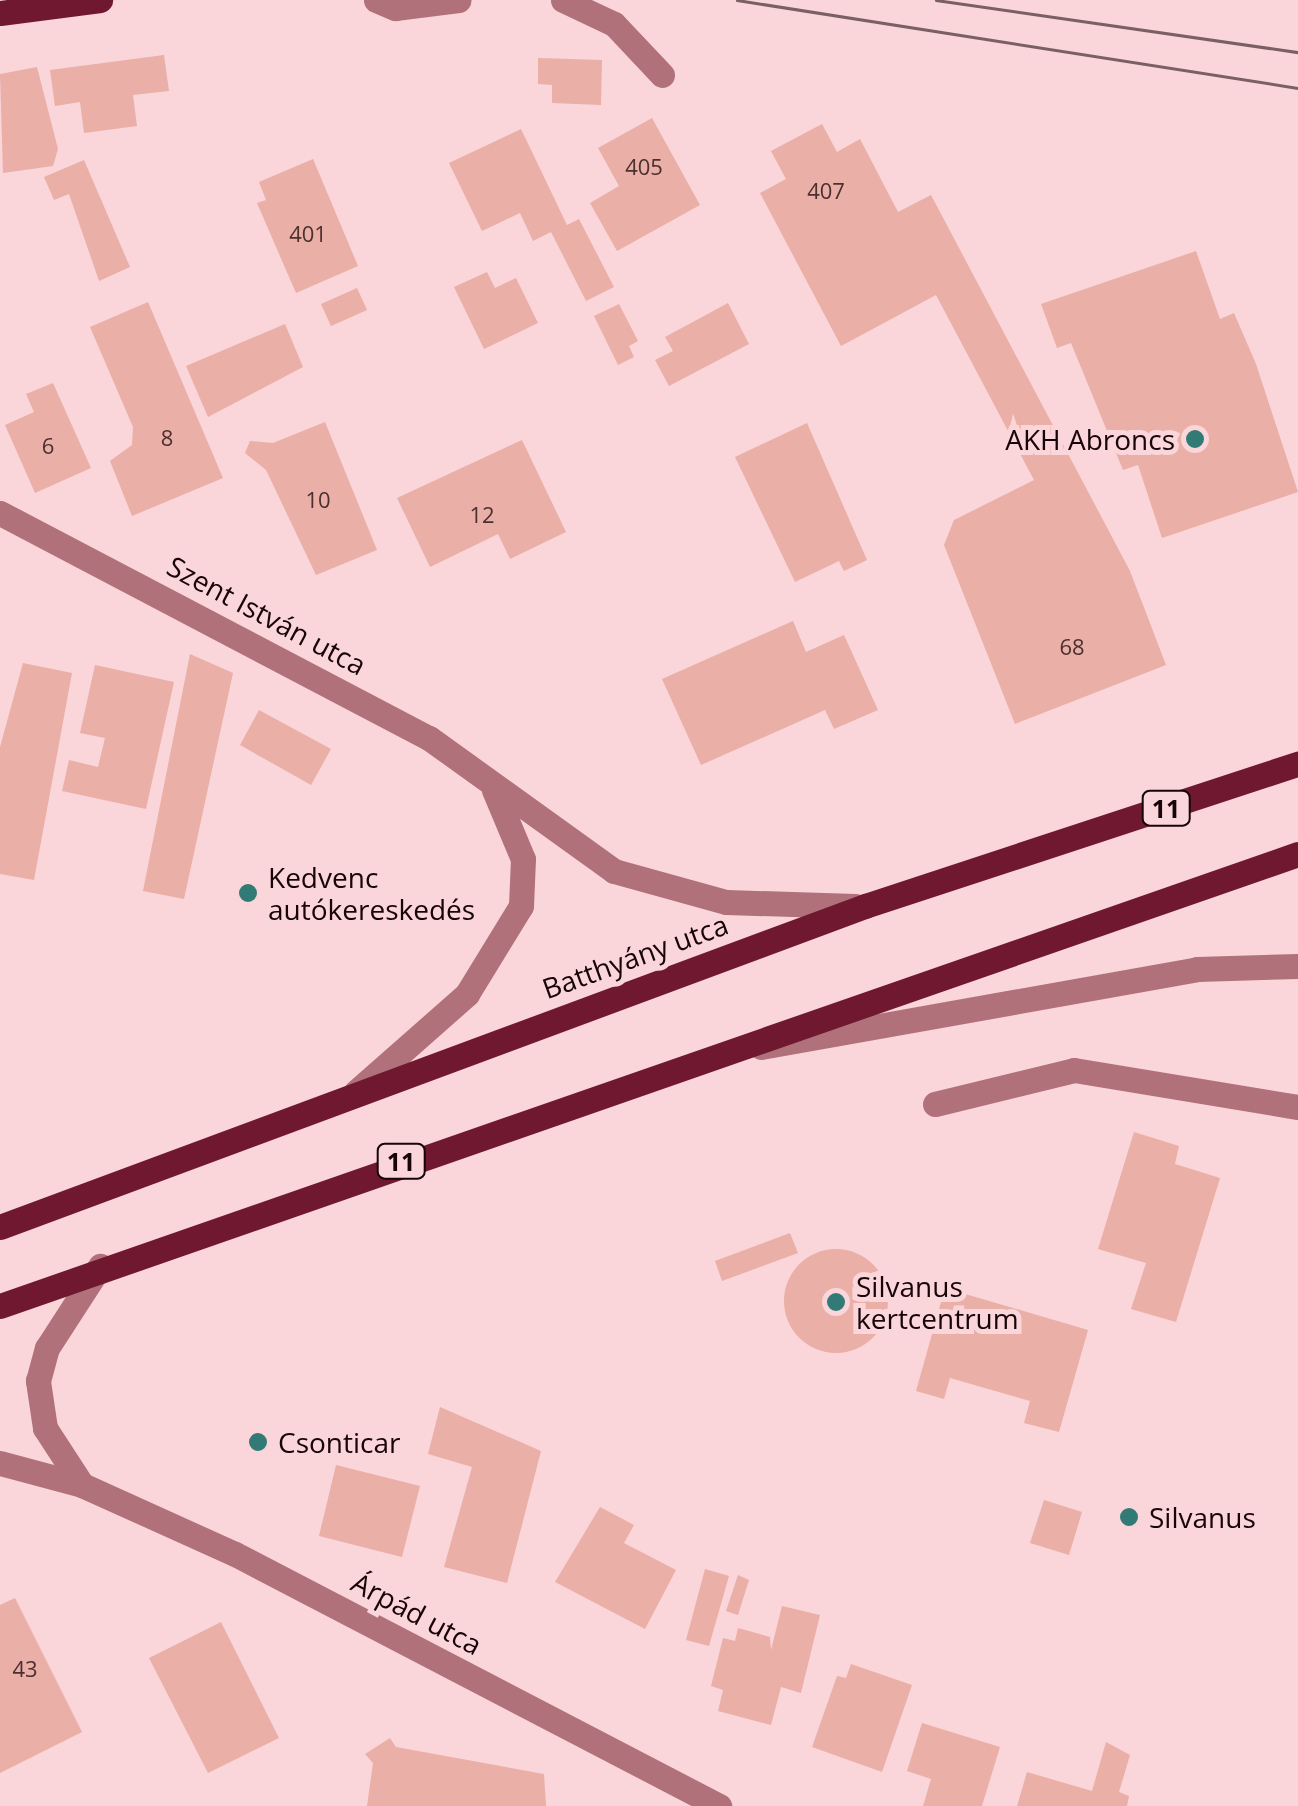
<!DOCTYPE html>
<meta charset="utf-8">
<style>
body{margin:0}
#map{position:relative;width:1298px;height:1806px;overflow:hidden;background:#fad5da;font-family:"Open Sans",sans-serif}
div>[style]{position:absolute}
.building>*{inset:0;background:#eaafa6}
.round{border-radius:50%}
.minor>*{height:25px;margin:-12.5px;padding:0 12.5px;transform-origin:12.5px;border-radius:12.5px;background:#b0717b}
.major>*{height:25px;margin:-12.5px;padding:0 12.5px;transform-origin:12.5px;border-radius:12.5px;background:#6f1830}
.tram>*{height:2.5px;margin:-1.25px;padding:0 1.25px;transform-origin:1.25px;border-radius:1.25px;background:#7a5f63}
.dots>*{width:28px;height:28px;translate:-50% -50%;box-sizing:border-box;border:5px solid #fad5da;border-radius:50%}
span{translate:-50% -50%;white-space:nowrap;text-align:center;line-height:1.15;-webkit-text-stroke:10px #fad5da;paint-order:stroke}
.number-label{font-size:22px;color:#4c3030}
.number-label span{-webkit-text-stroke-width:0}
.shield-label span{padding:2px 8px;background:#fad5da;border:2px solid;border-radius:8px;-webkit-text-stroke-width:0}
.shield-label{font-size:25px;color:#180508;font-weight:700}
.poi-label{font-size:28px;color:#180508}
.right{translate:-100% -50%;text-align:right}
.left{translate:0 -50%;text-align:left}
.street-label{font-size:28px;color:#180508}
</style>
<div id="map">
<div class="building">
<i style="clip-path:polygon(164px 55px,169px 91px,133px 95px,137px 126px,84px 133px,80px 102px,55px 106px,50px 70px)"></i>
<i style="clip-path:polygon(538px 58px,602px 60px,601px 105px,552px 103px,552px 85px,538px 84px)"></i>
<i style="clip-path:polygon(37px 67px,58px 149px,53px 166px,3px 173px,0 74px)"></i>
<i style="clip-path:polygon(652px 118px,700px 205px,617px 251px,590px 203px,619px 186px,598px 148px)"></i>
<i style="clip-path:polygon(822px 124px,837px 152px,860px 139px,898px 212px,931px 195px,1130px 571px,1166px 665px,1015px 724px,944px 545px,954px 520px,1034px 480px,936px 295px,841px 346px,760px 193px,786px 179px,771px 151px)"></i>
<i style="clip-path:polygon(521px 129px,567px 225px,579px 219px,614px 287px,586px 301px,551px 232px,533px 241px,520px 213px,482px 231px,449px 163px)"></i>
<i style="clip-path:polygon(313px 159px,358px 266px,296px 293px,257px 203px,266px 200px,259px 182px)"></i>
<i style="clip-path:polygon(84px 160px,130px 267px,99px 281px,69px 194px,54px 200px,44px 177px)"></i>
<i style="clip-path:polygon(1196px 251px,1220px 319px,1234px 313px,1256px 364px,1298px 492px,1162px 538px,1138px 465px,1123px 470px,1071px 343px,1057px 348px,1041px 304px)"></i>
<i style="clip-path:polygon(487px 272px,495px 288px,516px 278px,538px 323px,484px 349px,454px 287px)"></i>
<i style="clip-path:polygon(357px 288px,367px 310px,331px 326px,321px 304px)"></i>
<i style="clip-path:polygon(148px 302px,223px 478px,132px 516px,110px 461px,132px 445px,133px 427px,90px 327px)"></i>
<i style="clip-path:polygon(728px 303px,749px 344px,669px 386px,655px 360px,673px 351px,665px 337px)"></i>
<i style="clip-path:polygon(619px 304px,638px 341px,629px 346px,634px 357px,618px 365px,594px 316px)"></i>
<i style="clip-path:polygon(285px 324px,303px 367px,208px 417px,186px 366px)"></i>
<i style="clip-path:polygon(53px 383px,91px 468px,35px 493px,5px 425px,34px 412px,26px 394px)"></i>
<i style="clip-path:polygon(325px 422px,377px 550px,316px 575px,266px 470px,245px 453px,250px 441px,273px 443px)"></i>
<i style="clip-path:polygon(807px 423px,867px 560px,844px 571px,839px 561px,795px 582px,735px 457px)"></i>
<i style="clip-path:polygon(522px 440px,566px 532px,510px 559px,498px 534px,430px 567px,397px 498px)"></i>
<i style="clip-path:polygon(793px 621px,806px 652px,844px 635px,878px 710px,834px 729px,825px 710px,701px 765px,662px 679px)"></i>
<i style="clip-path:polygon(190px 654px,233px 673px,184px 899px,143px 891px)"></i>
<i style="clip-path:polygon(23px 663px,72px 673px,34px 880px,0 874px,0 747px)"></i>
<i style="clip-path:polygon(95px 665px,174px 682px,146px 809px,62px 791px,69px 760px,98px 767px,105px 738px,80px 733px)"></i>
<i style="clip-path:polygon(259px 710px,331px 749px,311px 785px,240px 745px)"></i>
<i style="clip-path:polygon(1134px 1132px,1179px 1146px,1175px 1164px,1220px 1178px,1176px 1322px,1131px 1309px,1146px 1263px,1098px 1249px)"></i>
<i style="clip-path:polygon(790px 1233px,798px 1253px,722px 1281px,715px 1261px)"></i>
<i class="round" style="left:784px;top:1249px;width:104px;height:104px"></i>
<i style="clip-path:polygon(945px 1288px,1088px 1330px,1059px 1432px,1024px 1423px,1030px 1401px,950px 1378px,944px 1399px,916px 1391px)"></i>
<i style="clip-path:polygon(440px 1407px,541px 1451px,507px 1583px,444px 1567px,472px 1467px,428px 1454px)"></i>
<i style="clip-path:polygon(336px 1465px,420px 1486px,402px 1557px,319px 1536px)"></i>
<i style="clip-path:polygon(1044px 1500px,1082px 1512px,1069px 1555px,1030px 1543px)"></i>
<i style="clip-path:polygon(600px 1507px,634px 1525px,624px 1543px,676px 1570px,645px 1629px,555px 1582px)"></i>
<i style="clip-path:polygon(705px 1569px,729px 1576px,709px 1646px,686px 1640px)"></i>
<i style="clip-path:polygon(738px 1575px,749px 1580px,738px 1615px,726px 1611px)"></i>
<i style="clip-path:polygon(15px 1598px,82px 1732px,0 1773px,0 1605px)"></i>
<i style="clip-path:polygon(782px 1606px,820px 1615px,801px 1693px,781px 1687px,771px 1725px,718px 1711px,723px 1690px,711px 1686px,723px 1638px,735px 1641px,738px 1628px,770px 1637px,771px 1650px)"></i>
<i style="clip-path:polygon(221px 1622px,279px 1738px,208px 1773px,149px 1658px)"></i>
<i style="clip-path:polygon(851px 1664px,912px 1685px,882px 1772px,812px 1747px,837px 1676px,846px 1678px)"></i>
<i style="clip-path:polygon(922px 1723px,1000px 1747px,982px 1806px,923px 1806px,931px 1779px,907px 1771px)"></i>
<i style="clip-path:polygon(390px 1738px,396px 1747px,544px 1774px,546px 1806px,367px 1806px,373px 1763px,365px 1754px)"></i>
<i style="clip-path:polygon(1106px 1742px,1130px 1755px,1119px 1792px,1129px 1796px,1127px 1806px,1017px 1806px,1027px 1772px,1092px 1791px)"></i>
</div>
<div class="minor">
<i style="left:376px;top:0;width:21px;rotate:23deg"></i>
<i style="left:395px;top:8px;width:64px;rotate:-7.1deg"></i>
<i style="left:563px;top:0;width:56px;rotate:25.2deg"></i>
<i style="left:614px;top:24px;width:70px;rotate:46.7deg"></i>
<i style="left:0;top:513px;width:484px;rotate:27.7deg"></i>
<i style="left:429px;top:738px;width:228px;rotate:35.7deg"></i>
<i style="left:614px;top:871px;width:116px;rotate:15.5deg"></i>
<i style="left:726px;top:902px;width:129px;rotate:1.8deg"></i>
<i style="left:761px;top:1047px;width:443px;rotate:-10.1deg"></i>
<i style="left:1197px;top:969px;width:101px;rotate:-1.7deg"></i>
<i style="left:356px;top:1092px;width:148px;rotate:-41.4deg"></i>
<i style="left:467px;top:994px;width:103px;rotate:-58.5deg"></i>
<i style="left:521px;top:906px;width:47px;rotate:-87.6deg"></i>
<i style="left:523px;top:859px;width:75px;rotate:-112.8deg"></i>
<i style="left:935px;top:1104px;width:143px;rotate:-13.7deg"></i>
<i style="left:1074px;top:1070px;width:227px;rotate:9.4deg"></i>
<i style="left:0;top:1463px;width:85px;rotate:15deg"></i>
<i style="left:82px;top:1485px;width:168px;rotate:24.3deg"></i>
<i style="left:235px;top:1554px;width:546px;rotate:27.5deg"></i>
<i style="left:82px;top:1485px;width:68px;rotate:-123deg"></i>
<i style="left:45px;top:1428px;width:48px;rotate:-98.5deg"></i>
<i style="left:38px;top:1381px;width:34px;rotate:-75deg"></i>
<i style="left:47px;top:1348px;width:98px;rotate:-57.1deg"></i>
</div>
<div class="major">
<i style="left:0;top:13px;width:101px;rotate:-7.4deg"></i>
<i style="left:0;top:1227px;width:923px;rotate:-20.36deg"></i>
<i style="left:865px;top:906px;width:456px;rotate:-18.2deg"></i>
<i style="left:0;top:1306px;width:1374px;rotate:-19.2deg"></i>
</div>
<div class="tram">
<i style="left:737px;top:0;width:568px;rotate:8.91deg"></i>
<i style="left:936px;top:0;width:366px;rotate:8.2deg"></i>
</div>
<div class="dots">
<i style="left:1195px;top:439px;background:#327a75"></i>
<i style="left:248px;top:893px;background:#327a75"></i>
<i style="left:836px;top:1302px;background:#327a75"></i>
<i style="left:258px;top:1442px;background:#327a75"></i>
<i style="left:1129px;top:1517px;background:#327a75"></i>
</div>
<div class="number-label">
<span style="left:644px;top:167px">405</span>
<span style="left:826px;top:191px">407</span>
<span style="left:308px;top:234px">401</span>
<span style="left:167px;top:438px">8</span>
<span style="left:48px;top:446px">6</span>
<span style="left:318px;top:500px">10</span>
<span style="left:482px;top:515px">12</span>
<span style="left:1072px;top:647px">68</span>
<span style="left:25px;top:1669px">43</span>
</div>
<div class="shield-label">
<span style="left:1166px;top:808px">11</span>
<span style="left:401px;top:1161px">11</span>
</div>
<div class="poi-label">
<span class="right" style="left:1175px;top:439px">AKH Abroncs</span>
<span class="left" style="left:268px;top:893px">Kedvenc<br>autókereskedés</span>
<span class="left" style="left:856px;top:1302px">Silvanus<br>kertcentrum</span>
<span class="left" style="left:278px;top:1442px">Csonticar</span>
<span class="left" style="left:1149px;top:1517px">Silvanus</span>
</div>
<div class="street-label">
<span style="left:267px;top:615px;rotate:28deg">Szent István utca</span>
<span style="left:635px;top:956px;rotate:-20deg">Batthyány utca</span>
<span style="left:417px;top:1613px;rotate:28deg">Árpád utca</span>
</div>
</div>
